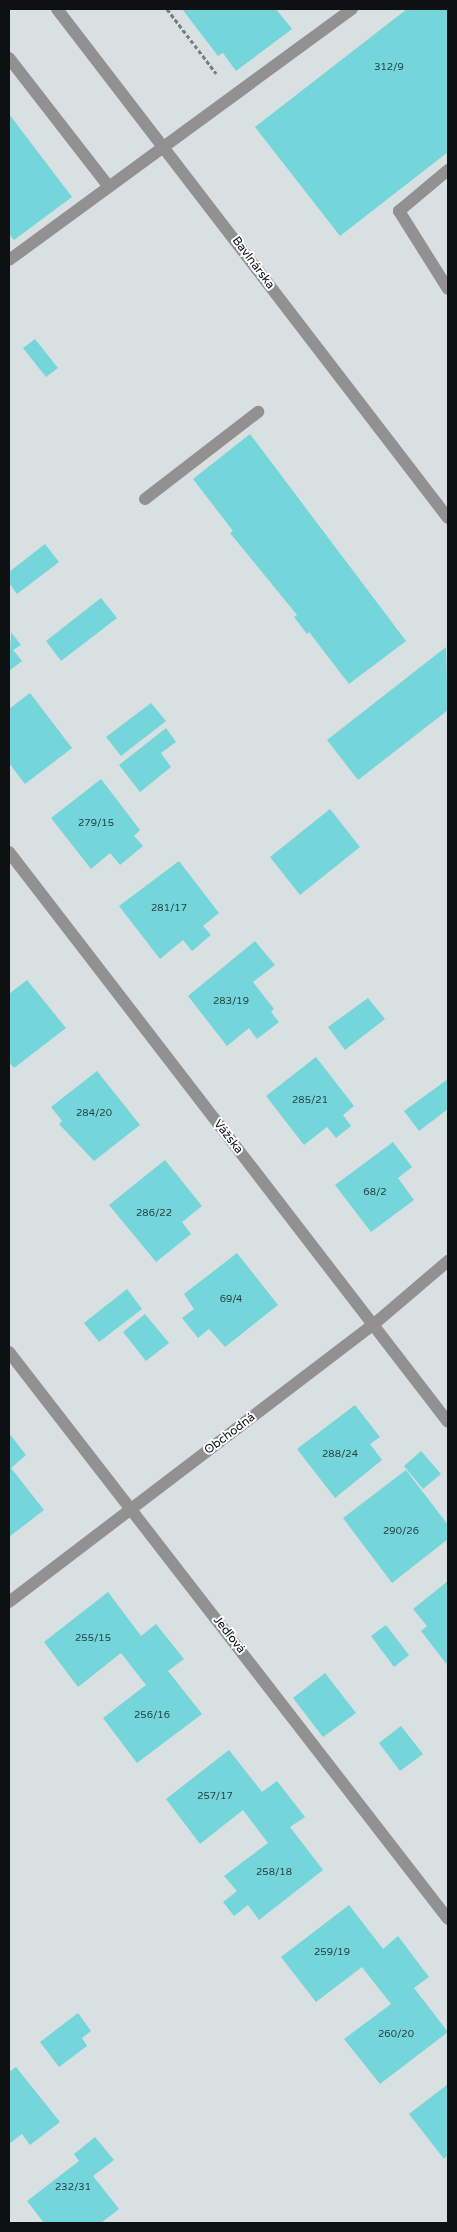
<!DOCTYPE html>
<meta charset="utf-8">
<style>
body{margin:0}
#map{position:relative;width:457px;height:2232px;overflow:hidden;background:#d8e0e1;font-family:"Varela Round",sans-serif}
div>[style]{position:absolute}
.building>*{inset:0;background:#74d6da}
.path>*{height:3px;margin-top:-1.5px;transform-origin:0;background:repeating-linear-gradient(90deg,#787d7e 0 4px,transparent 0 6.5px)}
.minor>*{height:12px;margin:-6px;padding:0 6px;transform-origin:6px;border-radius:6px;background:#939092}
span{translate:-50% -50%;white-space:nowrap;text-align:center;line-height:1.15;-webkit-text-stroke:4px #fff;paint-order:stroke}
.number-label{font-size:10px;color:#284243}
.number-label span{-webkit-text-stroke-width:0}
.street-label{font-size:12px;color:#0e1111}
.frame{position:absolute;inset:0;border:10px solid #0e1111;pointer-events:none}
</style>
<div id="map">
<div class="building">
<i style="clip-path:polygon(182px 9px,276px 9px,292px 29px,236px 71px,223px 53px,218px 56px)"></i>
<i style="clip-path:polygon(407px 9px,448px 10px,448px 152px,340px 236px,255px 127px)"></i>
<i style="clip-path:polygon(9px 114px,72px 197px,14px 240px,9px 234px)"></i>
<i style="clip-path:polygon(35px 339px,58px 368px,46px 377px,23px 348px)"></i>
<i style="clip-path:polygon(250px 434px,406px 641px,349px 684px,309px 632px,307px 634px,294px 617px,297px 615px,230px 533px,233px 531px,193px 479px)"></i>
<i style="clip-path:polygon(45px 544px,59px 562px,17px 594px,9px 583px,9px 572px)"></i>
<i style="clip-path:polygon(101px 598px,117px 618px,61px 661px,46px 641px)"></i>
<i style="clip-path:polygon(11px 632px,21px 645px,13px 650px,22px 661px,9px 671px)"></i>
<i style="clip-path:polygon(446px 647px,448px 710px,358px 780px,327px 740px)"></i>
<i style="clip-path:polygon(30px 693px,72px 748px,25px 784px,9px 763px,9px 709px)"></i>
<i style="clip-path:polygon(151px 703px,166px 721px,121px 756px,106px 737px)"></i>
<i style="clip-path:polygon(166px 728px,176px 742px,161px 753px,171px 767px,140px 792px,119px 765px)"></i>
<i style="clip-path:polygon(101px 779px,140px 830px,134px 836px,143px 846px,120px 865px,110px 853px,91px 869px,51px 818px)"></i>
<i style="clip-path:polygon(330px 809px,360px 847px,300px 895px,270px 857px)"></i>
<i style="clip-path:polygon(179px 861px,219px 913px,203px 926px,211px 935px,192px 951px,183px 940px,160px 959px,119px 906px)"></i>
<i style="clip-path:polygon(255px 941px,275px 965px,253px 982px,274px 1009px,271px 1012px,279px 1022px,257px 1039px,249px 1028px,227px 1046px,188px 996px)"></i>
<i style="clip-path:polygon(27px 980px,66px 1028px,14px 1068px,9px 1062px,9px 994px)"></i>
<i style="clip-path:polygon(368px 998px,385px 1019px,345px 1050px,328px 1027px)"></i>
<i style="clip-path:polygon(316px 1057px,354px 1106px,343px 1115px,351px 1126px,336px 1138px,327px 1127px,304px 1145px,266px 1096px)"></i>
<i style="clip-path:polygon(97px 1071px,140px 1125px,94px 1161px,59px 1124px,62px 1121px,51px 1107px)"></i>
<i style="clip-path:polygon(448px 1079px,448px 1109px,419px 1131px,404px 1111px)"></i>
<i style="clip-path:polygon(393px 1142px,412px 1167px,398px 1178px,414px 1200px,371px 1232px,335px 1185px)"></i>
<i style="clip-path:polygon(165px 1160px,202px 1206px,182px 1222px,191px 1234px,156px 1262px,109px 1205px)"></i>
<i style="clip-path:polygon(237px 1253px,278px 1305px,225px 1347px,209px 1329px,198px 1338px,182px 1318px,194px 1309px,184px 1294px)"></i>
<i style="clip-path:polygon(127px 1289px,142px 1309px,99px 1342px,84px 1323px)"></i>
<i style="clip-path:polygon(145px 1314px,169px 1343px,146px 1361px,123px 1332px)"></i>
<i style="clip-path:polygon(355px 1405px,380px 1437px,370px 1444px,382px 1460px,335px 1498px,297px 1449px)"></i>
<i style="clip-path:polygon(9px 1433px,26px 1455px,11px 1468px,44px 1510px,9px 1537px)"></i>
<i style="clip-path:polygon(421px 1451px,441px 1474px,423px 1489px,404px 1466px)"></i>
<i style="clip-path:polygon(406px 1470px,448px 1525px,448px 1539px,392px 1583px,343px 1518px)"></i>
<i style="clip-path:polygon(448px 1581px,448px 1666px,421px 1631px,427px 1626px,413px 1609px)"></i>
<i style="clip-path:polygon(108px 1592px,141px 1636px,156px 1624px,184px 1659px,168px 1671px,202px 1714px,137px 1763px,103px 1718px,146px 1685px,121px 1653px,78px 1687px,44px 1642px)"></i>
<i style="clip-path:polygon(386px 1625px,409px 1655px,394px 1667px,371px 1636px)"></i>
<i style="clip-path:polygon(325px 1673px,356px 1713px,323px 1737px,293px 1698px)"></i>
<i style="clip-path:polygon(401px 1726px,423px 1754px,400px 1771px,379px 1743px)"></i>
<i style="clip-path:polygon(229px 1750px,262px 1792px,277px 1781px,305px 1817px,290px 1827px,323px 1870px,259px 1920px,248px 1905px,234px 1916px,223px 1902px,237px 1891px,224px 1876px,268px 1843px,243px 1810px,200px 1844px,166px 1799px)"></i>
<i style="clip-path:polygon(349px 1905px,383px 1949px,398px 1936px,413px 1956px,429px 1977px,414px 1988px,448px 2032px,380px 2084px,344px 2039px,391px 2004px,376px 1985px,362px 1967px,316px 2002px,281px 1957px)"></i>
<i style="clip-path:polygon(78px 2013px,91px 2031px,82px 2038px,87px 2046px,59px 2067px,40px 2042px)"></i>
<i style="clip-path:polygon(16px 2067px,60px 2122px,30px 2145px,22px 2134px,9px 2144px,9px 2072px)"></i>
<i style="clip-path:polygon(448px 2084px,448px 2155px,444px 2159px,409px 2114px)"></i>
<i style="clip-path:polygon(95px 2137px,114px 2160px,93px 2176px,119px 2209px,101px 2223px,44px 2223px,27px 2201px,79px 2161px,74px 2154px)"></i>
</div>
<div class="path">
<i style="left:167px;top:9px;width:81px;rotate:52.6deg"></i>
</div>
<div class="minor">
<i style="left:57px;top:9px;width:642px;rotate:52.47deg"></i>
<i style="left:9px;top:58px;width:163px;rotate:52.2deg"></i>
<i style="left:448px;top:170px;width:64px;rotate:140.1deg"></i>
<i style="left:399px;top:211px;width:92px;rotate:57.9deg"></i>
<i style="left:9px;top:260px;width:425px;rotate:-36.2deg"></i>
<i style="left:145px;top:499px;width:143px;rotate:-37.6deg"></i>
<i style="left:9px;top:852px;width:719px;rotate:52.4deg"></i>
<i style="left:9px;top:1352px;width:717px;rotate:52.25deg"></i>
<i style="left:9px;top:1602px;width:457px;rotate:-37.3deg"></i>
<i style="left:373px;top:1325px;width:99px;rotate:-40.5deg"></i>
</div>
<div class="number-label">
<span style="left:389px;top:68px">312/9</span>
<span style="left:96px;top:824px">279/15</span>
<span style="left:169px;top:909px">281/17</span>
<span style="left:231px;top:1002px">283/19</span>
<span style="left:310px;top:1101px">285/21</span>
<span style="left:94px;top:1114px">284/20</span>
<span style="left:375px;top:1193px">68/2</span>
<span style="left:154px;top:1214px">286/22</span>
<span style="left:231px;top:1300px">69/4</span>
<span style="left:340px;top:1455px">288/24</span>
<span style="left:401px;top:1532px">290/26</span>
<span style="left:93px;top:1639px">255/15</span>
<span style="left:152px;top:1716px">256/16</span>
<span style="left:215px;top:1797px">257/17</span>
<span style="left:274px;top:1873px">258/18</span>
<span style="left:332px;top:1953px">259/19</span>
<span style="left:396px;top:2035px">260/20</span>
<span style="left:73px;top:2188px">232/31</span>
</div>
<div class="street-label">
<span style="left:253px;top:263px;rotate:53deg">Bavlnárska</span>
<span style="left:228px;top:1137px;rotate:52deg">Vážska</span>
<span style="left:230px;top:1434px;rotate:-37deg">Obchodná</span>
<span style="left:229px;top:1635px;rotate:52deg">Jedľová</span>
</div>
<div class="frame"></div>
</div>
